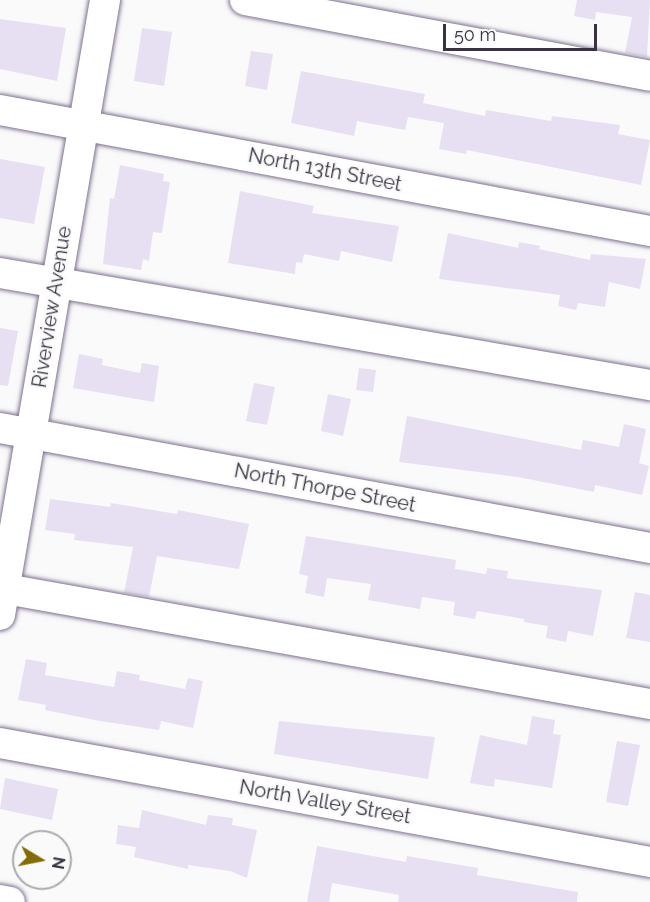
<!DOCTYPE html>
<style>
body{margin:0}
#map{position:relative;width:650px;height:902px;overflow:hidden;background:#fafafa;font-family:Raleway,sans-serif}
div>[style]{position:absolute}
.building>*{inset:0;background:#e7e0f2}
.roads{filter:drop-shadow(0 0 2px #7e7190) drop-shadow(0 0 2px #7e7190)}
.minor>*{height:30px;margin:-15px;padding:0 15px;transform-origin:15px;border-radius:15px;background:#fff}
span{translate:-50% -50%;white-space:nowrap;text-align:center;line-height:1.15;-webkit-text-stroke:5px #fafafa;paint-order:stroke}
.street-label{font-size:20px;color:#393341}
.north{position:absolute;left:12px;top:830px;width:60px;height:60px;box-sizing:border-box;background:#fafafa;border:2px solid #adaab0;border-radius:50%;rotate:100deg;font-size:16px;font-weight:700;line-height:24px;text-align:center;color:#393341}
.north::after{content:'';display:block;margin:auto;width:21px;height:27px;background:#836c07;clip-path:polygon(50% 0,100% 100%,50% 72%,0 100%)}
.scale{position:absolute;left:443px;top:24px;width:154px;height:27px;box-sizing:border-box;border:3px solid #393341;border-top:0;padding-left:8px;font-size:18px;line-height:21px;white-space:nowrap;color:#393341;-webkit-text-stroke:4px #fafafa;paint-order:stroke}
</style>
<div id="map">
<div class="building">
<i style="clip-path:polygon(577px 0,650px 0,647px 57px,625px 53px,632px 17px,596px 12px,595px 20px,574px 16px)"></i>
<i style="clip-path:polygon(0 19px,66px 28px,57px 81px,0 69px)"></i>
<i style="clip-path:polygon(142px 28px,172px 32px,164px 86px,134px 81px)"></i>
<i style="clip-path:polygon(251px 51px,273px 54px,267px 90px,245px 86px)"></i>
<i style="clip-path:polygon(301px 71px,425px 94px,423px 103px,485px 116px,486px 110px,551px 121px,552px 116px,620px 125px,618px 134px,650px 140px,641px 185px,467px 150px,466px 154px,439px 149px,444px 123px,408px 117px,405px 130px,357px 121px,354px 136px,291px 123px)"></i>
<i style="clip-path:polygon(0 159px,45px 167px,34px 224px,0 218px)"></i>
<i style="clip-path:polygon(120px 165px,164px 174px,163px 181px,170px 182px,162px 233px,153px 232px,149px 261px,143px 259px,141px 270px,103px 264px,110px 198px,114px 199px)"></i>
<i style="clip-path:polygon(240px 191px,314px 206px,312px 213px,399px 226px,392px 262px,341px 251px,339px 261px,304px 254px,302px 263px,296px 262px,295px 274px,228px 263px)"></i>
<i style="clip-path:polygon(448px 233px,518px 248px,519px 242px,540px 246px,539px 249px,590px 260px,591px 254px,646px 259px,640px 289px,609px 282px,605px 307px,578px 303px,576px 310px,558px 306px,560px 295px,439px 279px)"></i>
<i style="clip-path:polygon(0 328px,18px 331px,8px 386px,0 385px)"></i>
<i style="clip-path:polygon(79px 354px,103px 359px,102px 365px,140px 373px,142px 363px,159px 366px,154px 402px,73px 388px)"></i>
<i style="clip-path:polygon(359px 368px,376px 370px,373px 392px,356px 390px)"></i>
<i style="clip-path:polygon(254px 383px,275px 387px,267px 425px,246px 421px)"></i>
<i style="clip-path:polygon(328px 394px,351px 399px,343px 436px,321px 431px)"></i>
<i style="clip-path:polygon(407px 416px,581px 450px,583px 440px,619px 447px,624px 424px,646px 429px,639px 463px,649px 466px,642px 495px,595px 485px,594px 492px,518px 477px,399px 462px)"></i>
<i style="clip-path:polygon(50px 499px,110px 507px,111px 503px,177px 514px,178px 510px,249px 524px,239px 569px,157px 556px,149px 597px,124px 593px,133px 547px,74px 540px,75px 534px,45px 530px)"></i>
<i style="clip-path:polygon(306px 536px,456px 560px,455px 569px,486px 574px,487px 568px,508px 571px,507px 578px,602px 590px,593px 636px,568px 631px,566px 642px,546px 638px,548px 626px,524px 622px,524px 619px,477px 611px,475px 619px,453px 615px,455px 602px,422px 597px,420px 609px,368px 600px,371px 584px,327px 578px,324px 597px,305px 593px,308px 576px,299px 574px)"></i>
<i style="clip-path:polygon(635px 592px,650px 595px,650px 642px,626px 638px)"></i>
<i style="clip-path:polygon(26px 659px,47px 663px,45px 675px,114px 687px,117px 671px,140px 675px,139px 680px,185px 689px,188px 678px,203px 681px,193px 728px,161px 721px,159px 730px,100px 721px,45px 710px,46px 705px,18px 700px)"></i>
<i style="clip-path:polygon(532px 716px,555px 720px,553px 734px,561px 735px,552px 788px,495px 779px,494px 787px,470px 783px,480px 735px,527px 745px)"></i>
<i style="clip-path:polygon(279px 721px,435px 737px,428px 779px,274px 754px)"></i>
<i style="clip-path:polygon(617px 741px,640px 745px,628px 806px,606px 802px)"></i>
<i style="clip-path:polygon(5px 778px,58px 789px,52px 820px,0 809px)"></i>
<i style="clip-path:polygon(142px 810px,206px 825px,208px 815px,233px 818px,232px 825px,257px 830px,247px 878px,230px 871px,188px 865px,188px 869px,134px 857px,136px 847px,116px 844px,118px 825px,139px 828px)"></i>
<i style="clip-path:polygon(317px 846px,406px 862px,407px 856px,478px 868px,477px 875px,578px 892px,577px 902px,398px 902px,399px 895px,332px 883px,329px 902px,307px 902px)"></i>
</div>
<div class="roads">
<div class="minor">
<i style="left:245px;top:0;width:412px;rotate:10.6deg"></i>
<i style="left:0;top:110px;width:661px;rotate:10.55deg"></i>
<i style="left:0;top:273px;width:660px;rotate:9.78deg"></i>
<i style="left:0;top:428px;width:661px;rotate:10.46deg"></i>
<i style="left:0;top:588px;width:660px;rotate:10.12deg"></i>
<i style="left:0;top:615px;width:624px;rotate:-80.31deg"></i>
<i style="left:0;top:743px;width:661px;rotate:10.37deg"></i>
<i style="left:0;top:900px;width:10px;rotate:11deg"></i>
</div>
</div>
<div class="street-label">
<span style="left:325px;top:170px;rotate:11deg">North 13th Street</span>
<span style="left:52px;top:307px;rotate:-81deg">Riverview Avenue</span>
<span style="left:325px;top:488px;rotate:11deg">North Thorpe Street</span>
<span style="left:325px;top:802px;rotate:10deg">North Valley Street</span>
</div>
<div class="north">N</div>
<div class="scale">50 m</div>
</div>
